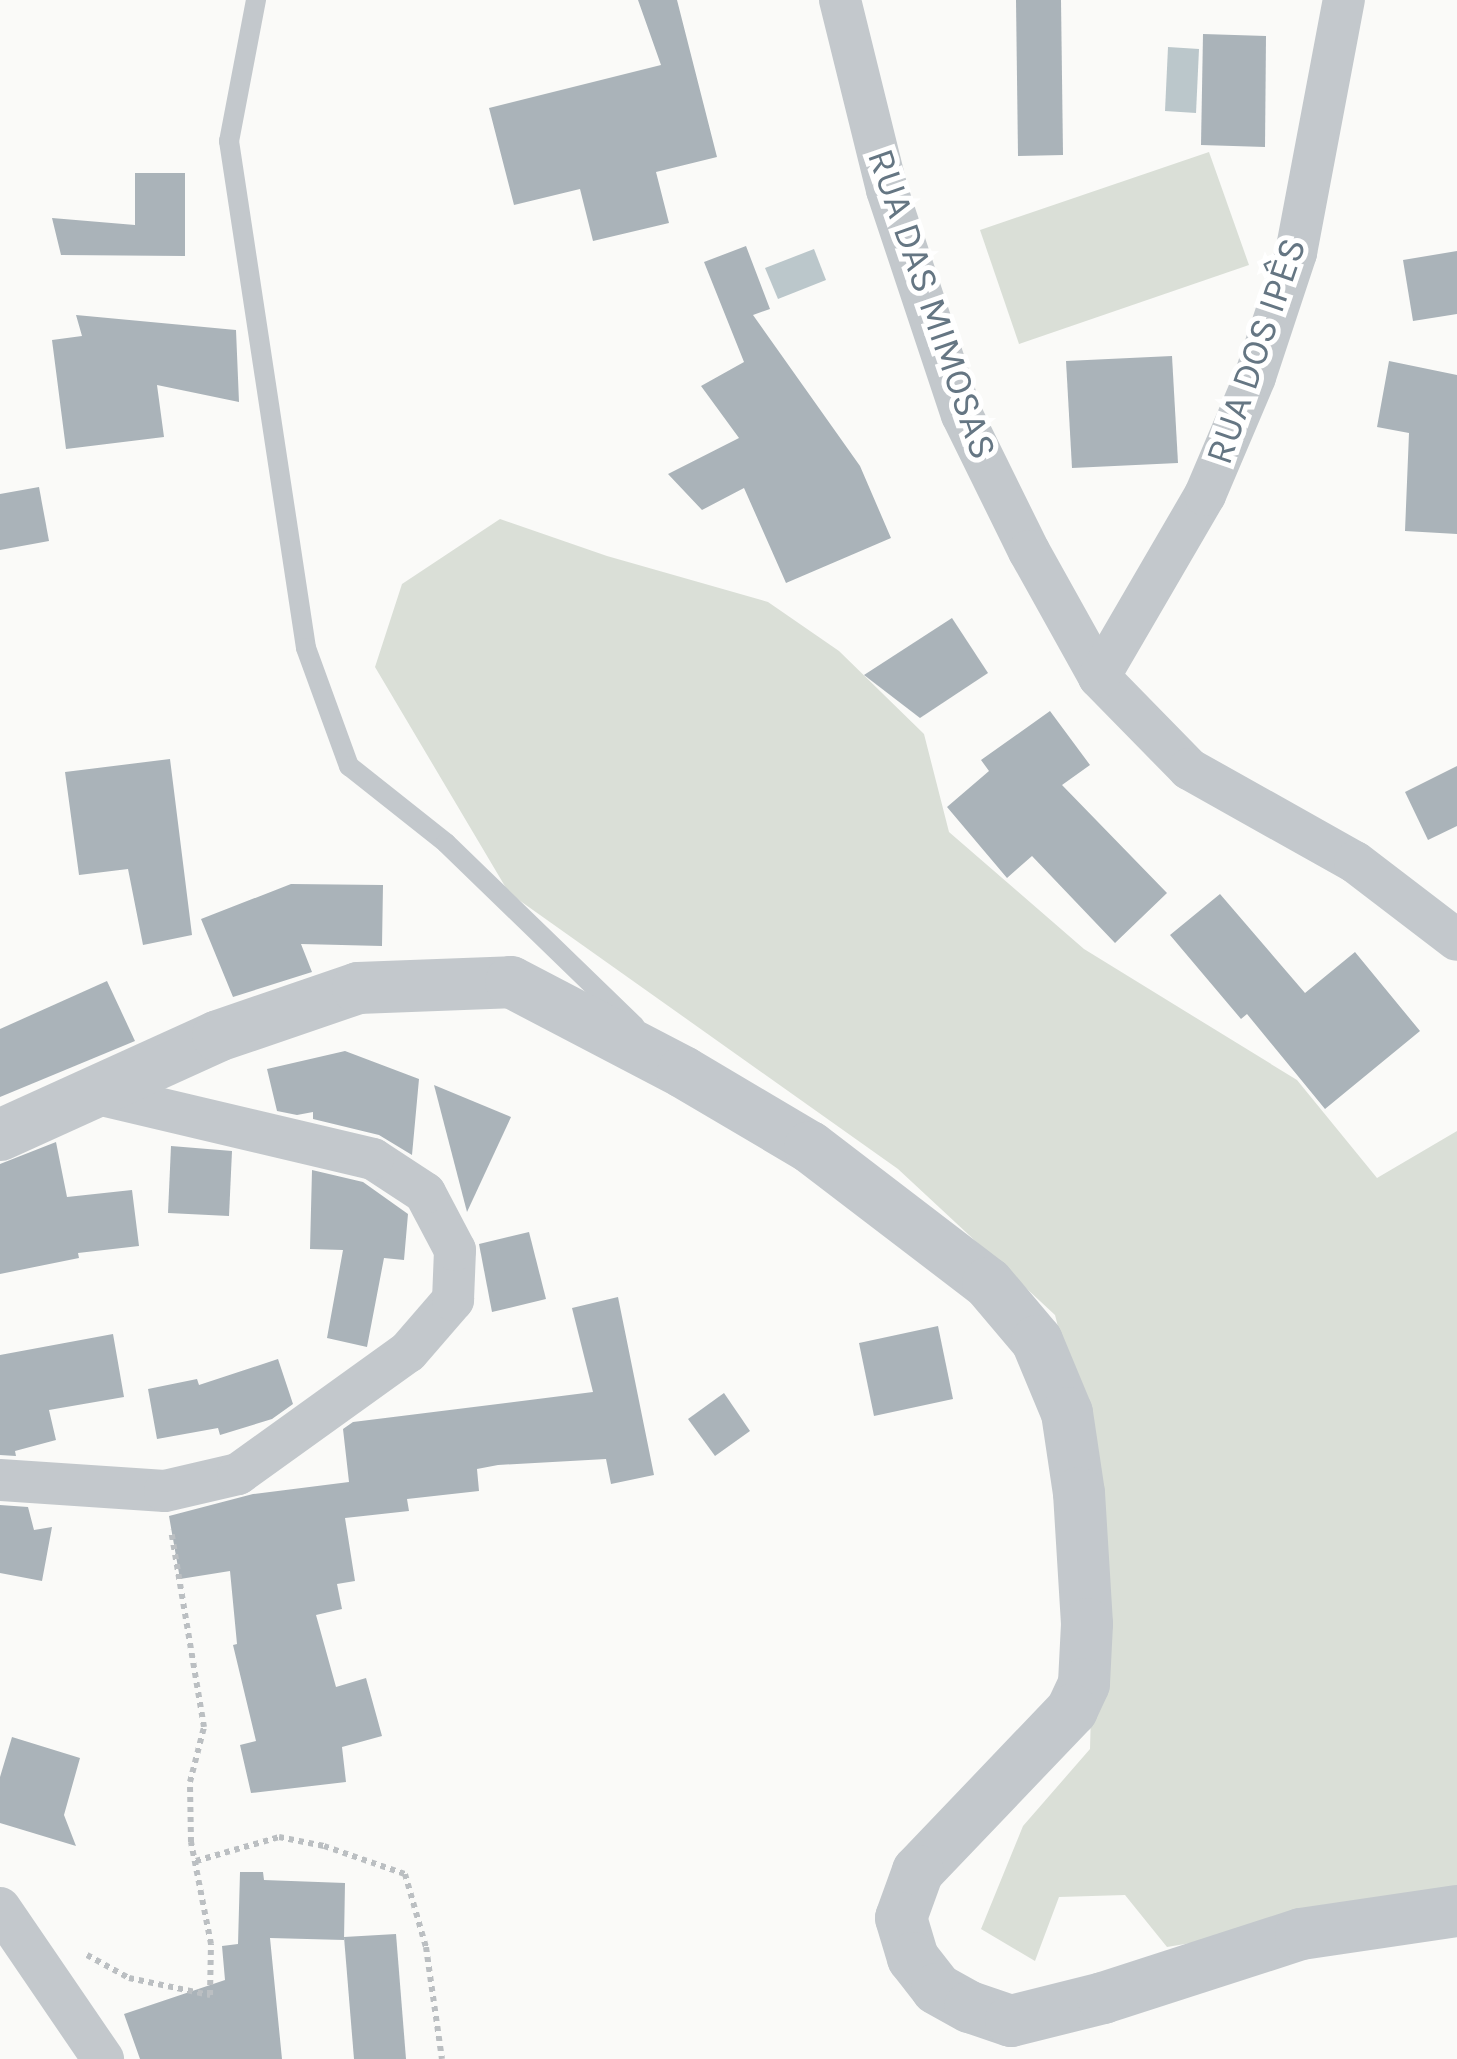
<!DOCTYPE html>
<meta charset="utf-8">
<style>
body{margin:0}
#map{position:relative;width:1457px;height:2059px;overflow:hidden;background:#fafaf8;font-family:Karla,sans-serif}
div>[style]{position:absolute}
.green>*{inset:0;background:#dadfd7}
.water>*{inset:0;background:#bbc7cb}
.building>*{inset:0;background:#aab3b9}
.path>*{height:6px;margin-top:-3px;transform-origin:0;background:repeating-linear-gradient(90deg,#bbbfc2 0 5px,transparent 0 10px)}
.service>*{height:20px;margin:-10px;padding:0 10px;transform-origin:10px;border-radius:10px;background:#c3c8cc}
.minor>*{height:42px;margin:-21px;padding:0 21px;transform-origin:21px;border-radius:21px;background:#c3c8cc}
.tertiary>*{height:52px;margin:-26px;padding:0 26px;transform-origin:26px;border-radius:26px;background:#c3c8cc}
span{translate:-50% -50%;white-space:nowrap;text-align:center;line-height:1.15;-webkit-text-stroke:10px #fff;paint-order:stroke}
.street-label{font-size:38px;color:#657683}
</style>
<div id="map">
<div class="green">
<i style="clip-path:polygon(1209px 152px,1249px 265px,1019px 344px,980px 230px)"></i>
<i style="clip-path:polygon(500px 519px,607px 556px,768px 602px,839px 651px,924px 734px,949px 832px,1084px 949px,1297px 1080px,1377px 1178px,1457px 1131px,1457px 1904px,1424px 1904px,1167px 1947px,1125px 1895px,1059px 1897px,1035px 1961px,981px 1929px,1023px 1826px,1090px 1749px,1097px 1480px,1055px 1315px,898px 1169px,509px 893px,375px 667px,402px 584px)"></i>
</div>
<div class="water">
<i style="clip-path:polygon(1168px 47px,1199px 49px,1196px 113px,1165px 111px)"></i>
<i style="clip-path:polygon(814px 249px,826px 280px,778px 299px,765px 268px)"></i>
</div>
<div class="building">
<i style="clip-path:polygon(638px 0,677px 0,717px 157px,656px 172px,669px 223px,593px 241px,580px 189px,514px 205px,489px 108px,661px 65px)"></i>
<i style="clip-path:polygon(1016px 0,1061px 0,1063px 155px,1018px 156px)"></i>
<i style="clip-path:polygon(1203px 34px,1266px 36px,1265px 147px,1201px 145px)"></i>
<i style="clip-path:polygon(135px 173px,185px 173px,185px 256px,61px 255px,52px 218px,135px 225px)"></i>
<i style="clip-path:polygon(746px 246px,770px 309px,753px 315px,860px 466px,891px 538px,786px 583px,744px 488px,702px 510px,668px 474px,739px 438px,701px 386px,744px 362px,704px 262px)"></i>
<i style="clip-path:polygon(1457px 251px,1457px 314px,1413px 321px,1403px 260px)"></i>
<i style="clip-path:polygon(76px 315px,236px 330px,239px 402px,157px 385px,164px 437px,66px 449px,52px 340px,82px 336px)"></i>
<i style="clip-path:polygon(1172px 356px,1178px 463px,1072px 468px,1066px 361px)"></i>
<i style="clip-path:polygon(1389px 361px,1457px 375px,1457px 534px,1405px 531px,1409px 433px,1377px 427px)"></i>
<i style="clip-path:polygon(39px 487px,49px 541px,0 550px,0 494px)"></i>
<i style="clip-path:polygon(952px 618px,988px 673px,920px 718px,864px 675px)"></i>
<i style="clip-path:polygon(1050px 711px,1090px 765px,1062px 785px,1167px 893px,1115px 943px,1032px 856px,1007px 878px,947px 807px,989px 771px,981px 760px)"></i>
<i style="clip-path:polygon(170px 759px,192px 935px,143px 945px,128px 869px,79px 875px,65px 772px)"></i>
<i style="clip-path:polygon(1457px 766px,1457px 826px,1428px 840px,1405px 792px)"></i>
<i style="clip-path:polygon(291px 884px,383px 885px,382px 946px,301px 944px,312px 972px,233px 997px,201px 919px)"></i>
<i style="clip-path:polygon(1220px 894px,1305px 993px,1355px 952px,1420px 1031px,1325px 1109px,1247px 1014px,1241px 1019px,1170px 935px)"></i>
<i style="clip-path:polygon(107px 981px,135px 1041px,0 1097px,0 1029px)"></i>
<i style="clip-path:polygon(345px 1051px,419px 1079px,412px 1155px,379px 1135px,313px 1119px,313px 1112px,297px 1115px,277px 1111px,267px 1069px)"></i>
<i style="clip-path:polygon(434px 1085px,511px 1117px,467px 1212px)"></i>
<i style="clip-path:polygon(56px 1142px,67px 1197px,132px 1190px,139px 1246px,78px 1253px,79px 1258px,0 1274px,0 1164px)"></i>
<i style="clip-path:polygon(171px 1146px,232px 1151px,229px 1216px,168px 1213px)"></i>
<i style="clip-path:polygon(312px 1170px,363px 1182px,408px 1214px,404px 1260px,384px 1258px,367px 1347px,327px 1338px,343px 1250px,310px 1249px)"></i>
<i style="clip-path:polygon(529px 1232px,546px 1299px,492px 1312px,479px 1244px)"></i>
<i style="clip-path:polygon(618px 1297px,654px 1475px,611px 1484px,606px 1459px,498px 1465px,477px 1469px,479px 1491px,407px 1499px,409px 1511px,345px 1518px,355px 1581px,337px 1584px,342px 1609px,316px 1615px,336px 1687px,366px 1678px,382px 1736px,342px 1747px,346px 1782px,251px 1793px,240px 1745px,256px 1741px,233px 1645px,237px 1644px,230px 1571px,180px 1579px,169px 1516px,253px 1494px,349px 1482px,343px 1429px,353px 1422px,593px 1392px,572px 1308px)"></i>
<i style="clip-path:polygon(938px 1326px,953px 1399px,874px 1416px,859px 1343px)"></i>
<i style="clip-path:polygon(113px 1334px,124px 1397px,49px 1410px,56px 1440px,15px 1451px,16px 1456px,0 1455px,0 1355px)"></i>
<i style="clip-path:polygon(278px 1359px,293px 1404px,272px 1419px,220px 1435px,218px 1428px,157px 1439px,148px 1389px,197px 1379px,199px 1385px)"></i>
<i style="clip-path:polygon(724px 1393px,750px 1431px,715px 1456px,688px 1419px)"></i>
<i style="clip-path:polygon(0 1505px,28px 1507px,34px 1530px,52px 1527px,42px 1581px,0 1573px)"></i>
<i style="clip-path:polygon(12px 1737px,80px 1758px,64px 1815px,76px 1846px,0 1823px,0 1777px)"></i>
<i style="clip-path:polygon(240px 1872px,263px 1872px,264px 1880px,345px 1883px,344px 1940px,270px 1938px,282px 2059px,140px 2059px,124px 2014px,225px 1980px,222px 1946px,238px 1944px)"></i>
<i style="clip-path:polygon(396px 1934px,406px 2059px,354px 2059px,344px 1937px)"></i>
</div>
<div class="path">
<i style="left:196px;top:1861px;width:86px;rotate:-16.1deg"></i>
<i style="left:279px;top:1837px;width:46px;rotate:11.3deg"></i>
<i style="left:324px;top:1846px;width:86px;rotate:19.1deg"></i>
<i style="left:405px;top:1874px;width:76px;rotate:74deg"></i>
<i style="left:426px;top:1947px;width:113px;rotate:81.9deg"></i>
<i style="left:87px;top:1955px;width:48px;rotate:28.7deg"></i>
<i style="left:129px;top:1978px;width:83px;rotate:11.9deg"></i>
<i style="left:210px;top:1995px;width:51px;rotate:-88.9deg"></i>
<i style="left:211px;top:1944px;width:104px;rotate:-101.1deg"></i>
<i style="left:191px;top:1842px;width:60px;rotate:-91deg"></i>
<i style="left:190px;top:1782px;width:57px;rotate:-75.7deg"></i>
<i style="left:204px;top:1727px;width:200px;rotate:-99.5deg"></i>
</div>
<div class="service">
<i style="left:256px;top:0;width:144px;rotate:100.8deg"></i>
<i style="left:229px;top:141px;width:513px;rotate:81.36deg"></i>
<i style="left:306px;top:648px;width:126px;rotate:70deg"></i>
<i style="left:349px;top:766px;width:124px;rotate:38.4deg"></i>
<i style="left:446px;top:843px;width:263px;rotate:44.1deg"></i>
</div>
<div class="minor">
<i style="left:840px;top:0;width:196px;rotate:76.1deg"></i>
<i style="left:887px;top:190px;width:237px;rotate:71.6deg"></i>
<i style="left:962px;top:415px;width:152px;rotate:63.8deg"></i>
<i style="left:1029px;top:551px;width:144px;rotate:60.9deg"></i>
<i style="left:1099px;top:677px;width:129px;rotate:45.6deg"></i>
<i style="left:1189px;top:769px;width:190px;rotate:29.3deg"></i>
<i style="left:1355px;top:862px;width:128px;rotate:37.4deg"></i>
<i style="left:1099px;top:677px;width:211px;rotate:-59.8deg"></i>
<i style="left:1205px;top:495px;width:128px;rotate:-67deg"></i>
<i style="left:1255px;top:377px;width:131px;rotate:-71.7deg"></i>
<i style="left:1296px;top:253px;width:258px;rotate:-79.3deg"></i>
<i style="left:0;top:1480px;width:165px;rotate:3.8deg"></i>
<i style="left:165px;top:1491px;width:75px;rotate:-13.1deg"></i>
<i style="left:238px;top:1474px;width:209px;rotate:-35.7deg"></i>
<i style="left:408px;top:1352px;width:69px;rotate:-49.1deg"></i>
<i style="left:453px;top:1300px;width:50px;rotate:-87.7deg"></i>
<i style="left:455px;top:1250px;width:64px;rotate:-117.8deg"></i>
<i style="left:425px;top:1193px;width:62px;rotate:-146.8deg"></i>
<i style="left:373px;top:1159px;width:287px;rotate:-166.7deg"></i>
<i style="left:0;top:1908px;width:183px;rotate:55.7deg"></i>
</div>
<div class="tertiary">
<i style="left:0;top:1135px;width:239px;rotate:-24.4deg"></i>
<i style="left:218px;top:1036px;width:148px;rotate:-18.9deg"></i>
<i style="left:358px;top:988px;width:153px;rotate:-2.2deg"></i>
<i style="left:511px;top:982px;width:194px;rotate:27.6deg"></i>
<i style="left:683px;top:1072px;width:147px;rotate:30.6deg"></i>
<i style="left:810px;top:1147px;width:224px;rotate:37.4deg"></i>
<i style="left:988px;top:1283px;width:76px;rotate:49.8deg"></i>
<i style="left:1037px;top:1341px;width:78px;rotate:67.4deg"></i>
<i style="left:1067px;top:1413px;width:81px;rotate:81.5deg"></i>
<i style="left:1079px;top:1493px;width:131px;rotate:86.5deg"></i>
<i style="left:1087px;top:1624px;width:60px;rotate:92.9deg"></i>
<i style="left:1084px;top:1684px;width:29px;rotate:115deg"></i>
<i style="left:1072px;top:1710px;width:223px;rotate:133.7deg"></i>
<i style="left:918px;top:1871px;width:50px;rotate:109.9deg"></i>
<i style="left:901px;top:1918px;width:42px;rotate:73.3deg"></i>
<i style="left:913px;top:1958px;width:39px;rotate:52deg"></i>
<i style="left:937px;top:1989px;width:38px;rotate:29deg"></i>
<i style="left:970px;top:2007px;width:43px;rotate:18.9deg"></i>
<i style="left:1011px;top:2021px;width:95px;rotate:-14deg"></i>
<i style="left:1103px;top:1998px;width:208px;rotate:-17.9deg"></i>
<i style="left:1301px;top:1934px;width:158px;rotate:-8.4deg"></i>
</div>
<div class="street-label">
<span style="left:932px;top:304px;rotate:71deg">RUA DAS MIMOSAS</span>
<span style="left:1256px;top:351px;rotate:-71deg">RUA DOS IPÊS</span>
</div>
</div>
